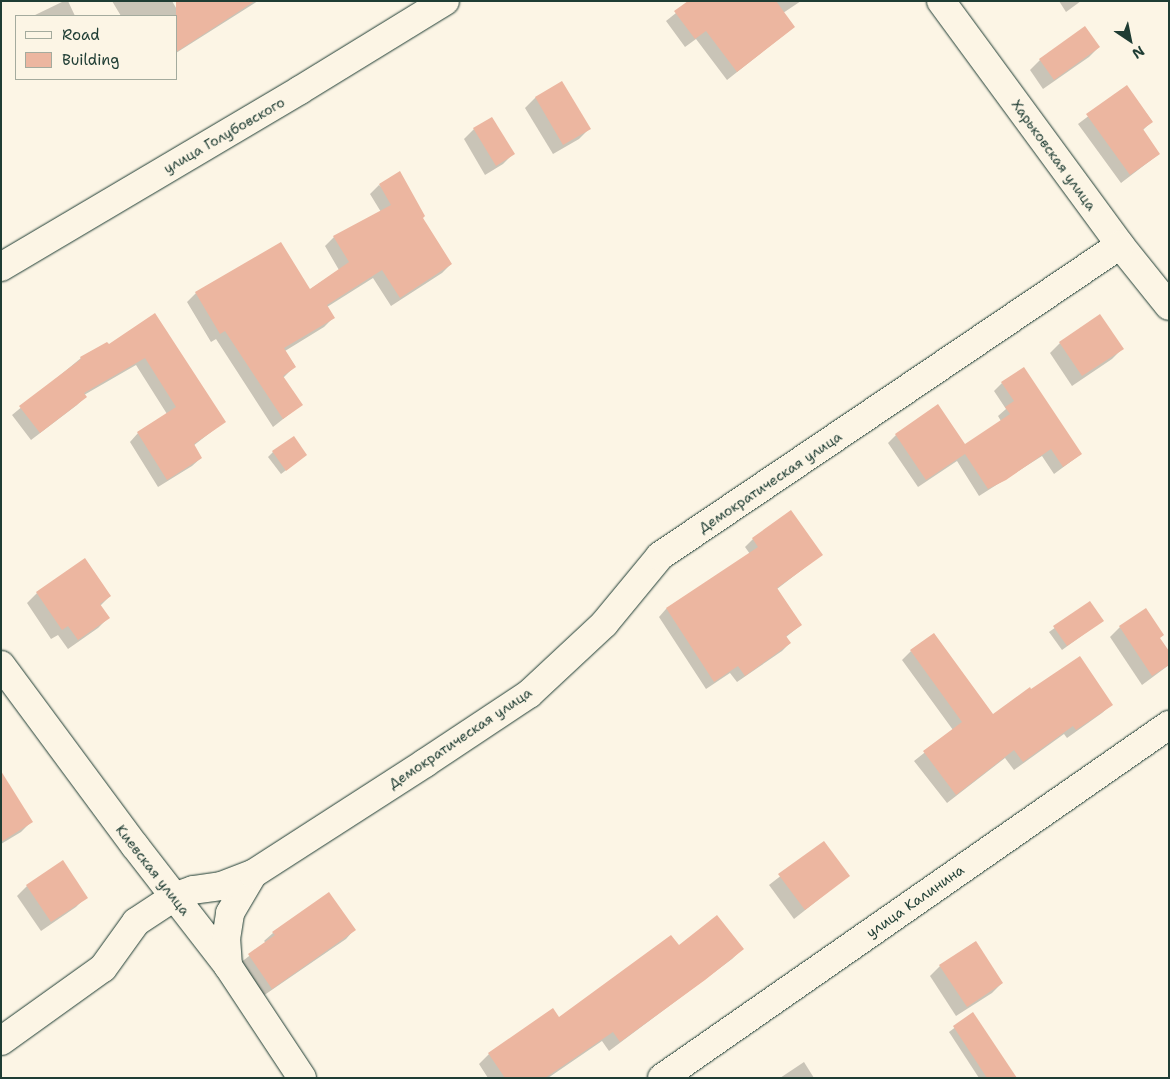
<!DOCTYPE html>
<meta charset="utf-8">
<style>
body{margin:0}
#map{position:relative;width:1170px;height:1079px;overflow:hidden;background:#fcf5e5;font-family:"Shantell Sans",sans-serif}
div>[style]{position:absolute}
.shadow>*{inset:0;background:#0003}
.building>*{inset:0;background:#ecb6a0}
.roads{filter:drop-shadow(0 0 1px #1f3d34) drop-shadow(0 0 1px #1f3d34)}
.minor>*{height:28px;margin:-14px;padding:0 14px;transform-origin:14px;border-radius:14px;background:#fcf5e5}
span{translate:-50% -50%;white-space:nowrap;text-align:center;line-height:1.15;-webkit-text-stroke:4px #fcf5e5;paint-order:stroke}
.street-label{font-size:14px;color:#1f3d34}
.frame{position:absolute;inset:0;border:2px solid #1f3d34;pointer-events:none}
.legend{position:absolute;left:15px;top:15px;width:162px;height:65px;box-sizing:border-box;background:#fcf5e5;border:1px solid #a4ab9e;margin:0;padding:6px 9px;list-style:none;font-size:15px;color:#1f3d34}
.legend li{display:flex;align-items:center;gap:10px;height:25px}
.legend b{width:25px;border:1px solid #a4ab9e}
.north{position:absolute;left:1105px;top:15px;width:50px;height:50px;-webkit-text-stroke:4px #fcf5e5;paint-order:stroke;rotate:146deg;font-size:14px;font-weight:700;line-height:20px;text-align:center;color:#1f3d34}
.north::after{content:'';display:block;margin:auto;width:18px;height:22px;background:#1f3d34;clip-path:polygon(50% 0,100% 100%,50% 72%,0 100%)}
</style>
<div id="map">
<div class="shadow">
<i style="clip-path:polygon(64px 1px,68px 1px,75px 16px,33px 16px)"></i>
<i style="clip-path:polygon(112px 1px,172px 1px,182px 18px,208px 1px,258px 1px,176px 53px,176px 16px,121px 16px)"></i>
<i style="clip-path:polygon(691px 1px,801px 1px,783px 13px,794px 27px,727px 80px,696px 39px,685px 47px,666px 21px)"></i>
<i style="clip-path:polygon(1059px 1px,1081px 1px,1066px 12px)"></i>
<i style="clip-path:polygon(1099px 47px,1089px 57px,1043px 89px,1030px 70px,1040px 60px)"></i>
<i style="clip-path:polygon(562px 83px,589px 129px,579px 139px,553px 154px,525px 108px,535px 98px)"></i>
<i style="clip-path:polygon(1127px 87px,1152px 121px,1142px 131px,1159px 154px,1121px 183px,1078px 124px)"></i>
<i style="clip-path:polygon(492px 118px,513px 154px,503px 164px,485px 175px,464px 139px,474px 129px)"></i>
<i style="clip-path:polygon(379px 185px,421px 218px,451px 264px,442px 273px,391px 306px,373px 278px,327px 307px,333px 318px,324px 327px,285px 351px,295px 366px,283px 378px,301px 405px,273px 427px,216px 339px,211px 342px,187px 302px,196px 293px,309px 290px,339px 270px,325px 246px,334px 237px,381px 212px,370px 194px)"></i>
<i style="clip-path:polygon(155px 315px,224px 422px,193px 446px,201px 458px,192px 466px,158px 487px,130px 442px,138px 433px,167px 414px,136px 365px,84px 395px,85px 397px,77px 405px,31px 440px,12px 415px,81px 358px,108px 346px)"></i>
<i style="clip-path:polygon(1060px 343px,1122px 349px,1112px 359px,1072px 386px,1050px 353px)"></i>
<i style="clip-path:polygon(1002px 383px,1081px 454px,1054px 474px,1042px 456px,979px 496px,957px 461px,918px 487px,888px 443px,896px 435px,964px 446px,1001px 421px,998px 416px,1006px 409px,994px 391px)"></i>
<i style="clip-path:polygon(273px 452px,306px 455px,281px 474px,268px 457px)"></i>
<i style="clip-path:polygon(753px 539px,821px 555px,777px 589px,801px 625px,786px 637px,790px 643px,782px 651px,737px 682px,730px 673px,706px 689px,659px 617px,666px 609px,750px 554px,745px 547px)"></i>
<i style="clip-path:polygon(85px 560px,110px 596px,100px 606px,108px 618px,98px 628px,68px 649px,58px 635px,51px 639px,27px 603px,37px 593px)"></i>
<i style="clip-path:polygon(1090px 603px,1102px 621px,1062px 650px,1049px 632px)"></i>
<i style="clip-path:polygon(1120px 627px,1159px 639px,1169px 665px,1142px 685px,1110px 637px)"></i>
<i style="clip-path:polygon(911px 651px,992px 716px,1111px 705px,1102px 713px,1067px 738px,1064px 734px,1014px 770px,1005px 758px,947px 803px,914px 761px,953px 730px,902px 660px)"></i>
<i style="clip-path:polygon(1px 773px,31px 822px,21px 832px,1px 844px)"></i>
<i style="clip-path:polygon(823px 843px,848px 876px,794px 919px,769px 885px)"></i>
<i style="clip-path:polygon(27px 886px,86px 897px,76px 907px,41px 931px,17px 896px)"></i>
<i style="clip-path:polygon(354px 930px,346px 939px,263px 996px,240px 963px,266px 943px,264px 941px,273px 933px)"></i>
<i style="clip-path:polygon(975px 942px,1002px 983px,992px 993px,956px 1016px,930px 976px,940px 966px)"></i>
<i style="clip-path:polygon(678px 947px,742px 949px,732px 959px,609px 1051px,602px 1041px,548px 1078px,488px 1078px,479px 1064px,489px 1054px,558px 1019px)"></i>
<i style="clip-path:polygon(973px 1014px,1004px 1078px,979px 1078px,949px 1032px)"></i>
<i style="clip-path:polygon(804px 1062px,814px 1078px,780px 1078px)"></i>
</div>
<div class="building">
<i style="clip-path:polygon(176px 1px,255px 1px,176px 52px)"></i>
<i style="clip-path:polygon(688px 1px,776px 1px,795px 27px,737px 72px,706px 31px,695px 39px,674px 11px)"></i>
<i style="clip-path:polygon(1085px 26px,1100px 47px,1054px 80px,1039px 59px)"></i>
<i style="clip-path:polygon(562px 81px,591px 129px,563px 145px,535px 97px)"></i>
<i style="clip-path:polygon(1127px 85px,1153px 122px,1143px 129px,1160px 154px,1130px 175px,1086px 114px)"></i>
<i style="clip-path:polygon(492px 117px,515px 154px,496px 166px,473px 128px)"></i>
<i style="clip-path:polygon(400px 171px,425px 216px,423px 218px,452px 264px,400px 298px,382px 270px,327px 305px,335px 318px,284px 348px,296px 367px,283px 376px,303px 405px,283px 419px,225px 331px,220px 334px,195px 292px,281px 242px,310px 289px,349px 262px,333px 236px,391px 205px,379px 184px)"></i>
<i style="clip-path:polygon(155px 313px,226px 422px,194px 444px,202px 458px,167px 480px,137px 432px,176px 407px,145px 358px,84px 393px,87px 397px,40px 433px,19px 406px,81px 359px,80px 357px,107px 342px,109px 344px)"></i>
<i style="clip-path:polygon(1100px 314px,1124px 349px,1082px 376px,1059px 342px)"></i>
<i style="clip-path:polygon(1024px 367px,1082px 454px,1063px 467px,1051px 449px,1006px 480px,988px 489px,965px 454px,926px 480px,895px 434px,938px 404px,965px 444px,1010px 414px,1005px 407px,1014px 401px,1001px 382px)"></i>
<i style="clip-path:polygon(294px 436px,307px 455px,286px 471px,272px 451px)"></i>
<i style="clip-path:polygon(791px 510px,823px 555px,777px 588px,802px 625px,786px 636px,791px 643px,745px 676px,738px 666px,714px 682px,666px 608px,758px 547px,752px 538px)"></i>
<i style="clip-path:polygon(85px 558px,111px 596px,100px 604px,110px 618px,78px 640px,68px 626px,62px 630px,36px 592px)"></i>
<i style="clip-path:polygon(1090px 601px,1104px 621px,1067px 646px,1053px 626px)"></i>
<i style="clip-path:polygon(1146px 608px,1164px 635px,1160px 638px,1169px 651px,1169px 665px,1152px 676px,1119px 626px)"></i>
<i style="clip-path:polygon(934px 633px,993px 714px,1030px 687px,1031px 689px,1080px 656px,1113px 705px,1076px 730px,1073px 726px,1023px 762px,1014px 750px,956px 795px,923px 751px,962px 722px,910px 650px)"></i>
<i style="clip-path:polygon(1px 771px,33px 822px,1px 842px)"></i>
<i style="clip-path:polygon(824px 841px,850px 876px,805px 910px,778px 874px)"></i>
<i style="clip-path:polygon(63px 860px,88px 898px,51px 922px,26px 885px)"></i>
<i style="clip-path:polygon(329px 892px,356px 930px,272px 989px,248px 954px,275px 935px,272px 932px)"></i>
<i style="clip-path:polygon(717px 915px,744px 949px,705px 980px,620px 1042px,613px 1032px,545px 1078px,505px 1078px,488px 1053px,553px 1008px,559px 1017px,671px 935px,679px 945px)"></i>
<i style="clip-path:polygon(976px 941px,1003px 983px,967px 1007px,939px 965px)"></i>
<i style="clip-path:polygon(973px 1012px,1017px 1078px,987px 1078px,953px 1026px)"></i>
</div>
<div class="roads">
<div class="minor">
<i style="left:941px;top:1px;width:303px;rotate:53.7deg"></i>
<i style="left:1120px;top:245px;width:78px;rotate:51.2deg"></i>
<i style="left:1px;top:267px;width:347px;rotate:-30.6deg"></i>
<i style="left:300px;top:90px;width:170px;rotate:-31.5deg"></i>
<i style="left:1px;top:665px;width:225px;rotate:53.5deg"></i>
<i style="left:135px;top:846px;width:152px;rotate:52.2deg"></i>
<i style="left:228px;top:966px;width:134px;rotate:56.5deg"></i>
<i style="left:228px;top:966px;width:27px;rotate:-94deg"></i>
<i style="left:226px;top:939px;width:26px;rotate:-81deg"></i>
<i style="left:230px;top:913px;width:45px;rotate:-59.5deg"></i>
<i style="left:1px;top:1041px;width:125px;rotate:-35.6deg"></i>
<i style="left:103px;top:968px;width:57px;rotate:-54.3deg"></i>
<i style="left:136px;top:922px;width:45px;rotate:-33.3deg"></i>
<i style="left:174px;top:897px;width:20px;rotate:-20deg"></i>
<i style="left:193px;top:890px;width:28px;rotate:-8deg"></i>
<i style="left:221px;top:886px;width:34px;rotate:-21deg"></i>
<i style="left:253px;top:874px;width:205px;rotate:-32.8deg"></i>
<i style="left:425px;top:763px;width:125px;rotate:-33.6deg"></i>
<i style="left:529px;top:694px;width:103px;rotate:-43deg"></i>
<i style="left:604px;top:624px;width:88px;rotate:-50.5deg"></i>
<i style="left:660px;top:556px;width:555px;rotate:-34.06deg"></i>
<i style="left:662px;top:1078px;width:618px;rotate:-34.85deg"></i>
</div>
</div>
<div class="street-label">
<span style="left:224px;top:135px;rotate:-30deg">улица Голубовского</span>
<span style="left:1054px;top:155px;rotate:54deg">Харьковская улица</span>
<span style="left:770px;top:482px;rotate:-34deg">Демократическая улица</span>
<span style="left:460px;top:738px;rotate:-34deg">Демократическая улица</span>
<span style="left:153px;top:870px;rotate:52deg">Киевская улица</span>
<span style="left:915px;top:901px;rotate:-35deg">улица Калинина</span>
</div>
<div class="frame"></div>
<ul class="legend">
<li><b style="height:6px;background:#fcf5e5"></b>Road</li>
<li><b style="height:14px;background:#ecb6a0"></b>Building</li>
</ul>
<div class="north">N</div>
</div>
